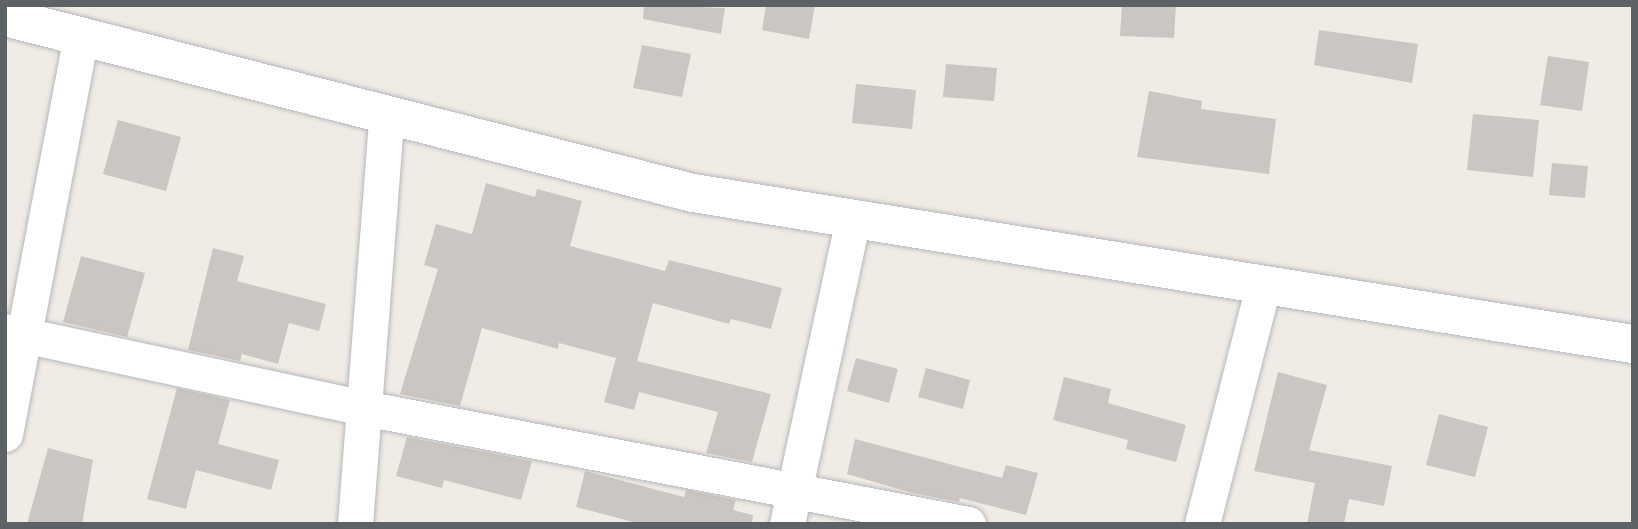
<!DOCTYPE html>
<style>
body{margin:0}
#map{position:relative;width:1638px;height:529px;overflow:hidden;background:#f0ebe4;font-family:Figtree,sans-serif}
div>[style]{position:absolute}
.building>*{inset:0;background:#cbc6c1}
.roads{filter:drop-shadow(0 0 2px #b5b8bc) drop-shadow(0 0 2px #b5b8bc)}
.street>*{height:35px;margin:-17.5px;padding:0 17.5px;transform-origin:17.5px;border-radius:17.5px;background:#fff}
.secondary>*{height:38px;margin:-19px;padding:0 19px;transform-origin:19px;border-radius:19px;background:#fff}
span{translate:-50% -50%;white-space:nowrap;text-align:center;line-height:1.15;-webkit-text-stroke:7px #fff;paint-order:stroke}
.frame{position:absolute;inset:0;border:7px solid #5c6266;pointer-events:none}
</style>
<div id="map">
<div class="building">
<i style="clip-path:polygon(644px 5px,725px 8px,721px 34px,643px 19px)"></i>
<i style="clip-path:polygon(766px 5px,815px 5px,809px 39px,762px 30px)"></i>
<i style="clip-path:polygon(1122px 5px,1176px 5px,1174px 38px,1120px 36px)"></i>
<i style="clip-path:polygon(1319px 30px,1418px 44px,1412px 83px,1314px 65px)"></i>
<i style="clip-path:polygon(642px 45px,691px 54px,682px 97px,633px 88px)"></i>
<i style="clip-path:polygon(1548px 56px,1589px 62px,1582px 111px,1540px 105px)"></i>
<i style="clip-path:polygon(946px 64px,997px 68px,994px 101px,943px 97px)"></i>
<i style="clip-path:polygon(856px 84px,916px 90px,912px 129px,852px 123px)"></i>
<i style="clip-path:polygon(1149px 91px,1202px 101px,1201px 109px,1276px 119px,1269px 174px,1137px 157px)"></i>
<i style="clip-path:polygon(1473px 114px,1539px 120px,1533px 177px,1467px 170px)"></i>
<i style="clip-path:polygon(118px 120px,181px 137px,166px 191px,103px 174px)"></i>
<i style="clip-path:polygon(1552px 163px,1588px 166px,1585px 198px,1549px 195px)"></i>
<i style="clip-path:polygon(486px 183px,535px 197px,537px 189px,582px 201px,570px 246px,665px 271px,669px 260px,782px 288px,771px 329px,731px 319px,729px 324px,653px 303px,637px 361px,771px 394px,752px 462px,706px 453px,718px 412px,639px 392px,634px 410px,604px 402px,616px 358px,559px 343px,558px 349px,482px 328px,460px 406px,400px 394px,438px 269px,424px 265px,436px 224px,472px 234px)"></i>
<i style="clip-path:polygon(213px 248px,244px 256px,237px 281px,326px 304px,319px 331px,289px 323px,278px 364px,242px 354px,240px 361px,188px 350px)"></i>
<i style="clip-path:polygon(81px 256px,145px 273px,127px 337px,63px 322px)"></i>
<i style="clip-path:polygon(856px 358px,898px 369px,889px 403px,847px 391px)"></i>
<i style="clip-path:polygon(926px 368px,970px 380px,963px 409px,918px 397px)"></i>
<i style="clip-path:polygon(1278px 372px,1327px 385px,1309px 450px,1392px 466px,1384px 506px,1349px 499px,1344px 524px,1307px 524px,1315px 483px,1254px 471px)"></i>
<i style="clip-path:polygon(1064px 377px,1111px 389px,1108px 403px,1186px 425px,1176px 462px,1126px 449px,1128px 440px,1053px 420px)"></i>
<i style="clip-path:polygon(177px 388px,230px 400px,218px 444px,279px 460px,271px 490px,196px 470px,186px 509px,147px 499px)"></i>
<i style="clip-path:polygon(1439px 414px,1488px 427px,1475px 477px,1426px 465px)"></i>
<i style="clip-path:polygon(407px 437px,532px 461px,521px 500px,444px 480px,442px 488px,396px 476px)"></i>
<i style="clip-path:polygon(855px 439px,1002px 478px,1006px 465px,1038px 473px,1026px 515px,960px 498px,959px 502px,909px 492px,847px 474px)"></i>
<i style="clip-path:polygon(48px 448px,93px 460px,82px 524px,27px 524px)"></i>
<i style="clip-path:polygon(585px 471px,684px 497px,686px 490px,736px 500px,733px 510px,753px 515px,752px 524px,641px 524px,576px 507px)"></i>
</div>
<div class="roads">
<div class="street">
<i style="left:5px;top:331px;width:367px;rotate:12.1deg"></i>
<i style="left:364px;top:408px;width:615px;rotate:10.87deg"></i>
<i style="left:5px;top:434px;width:404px;rotate:-79.2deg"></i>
<i style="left:355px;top:524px;width:408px;rotate:-85.6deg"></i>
<i style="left:787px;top:524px;width:311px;rotate:-77.8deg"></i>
<i style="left:1202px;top:524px;width:246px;rotate:-75.6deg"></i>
</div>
<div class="secondary">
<i style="left:5px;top:17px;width:710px;rotate:14.35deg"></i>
<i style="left:693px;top:193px;width:952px;rotate:9.13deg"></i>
</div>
</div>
<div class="frame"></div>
</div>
